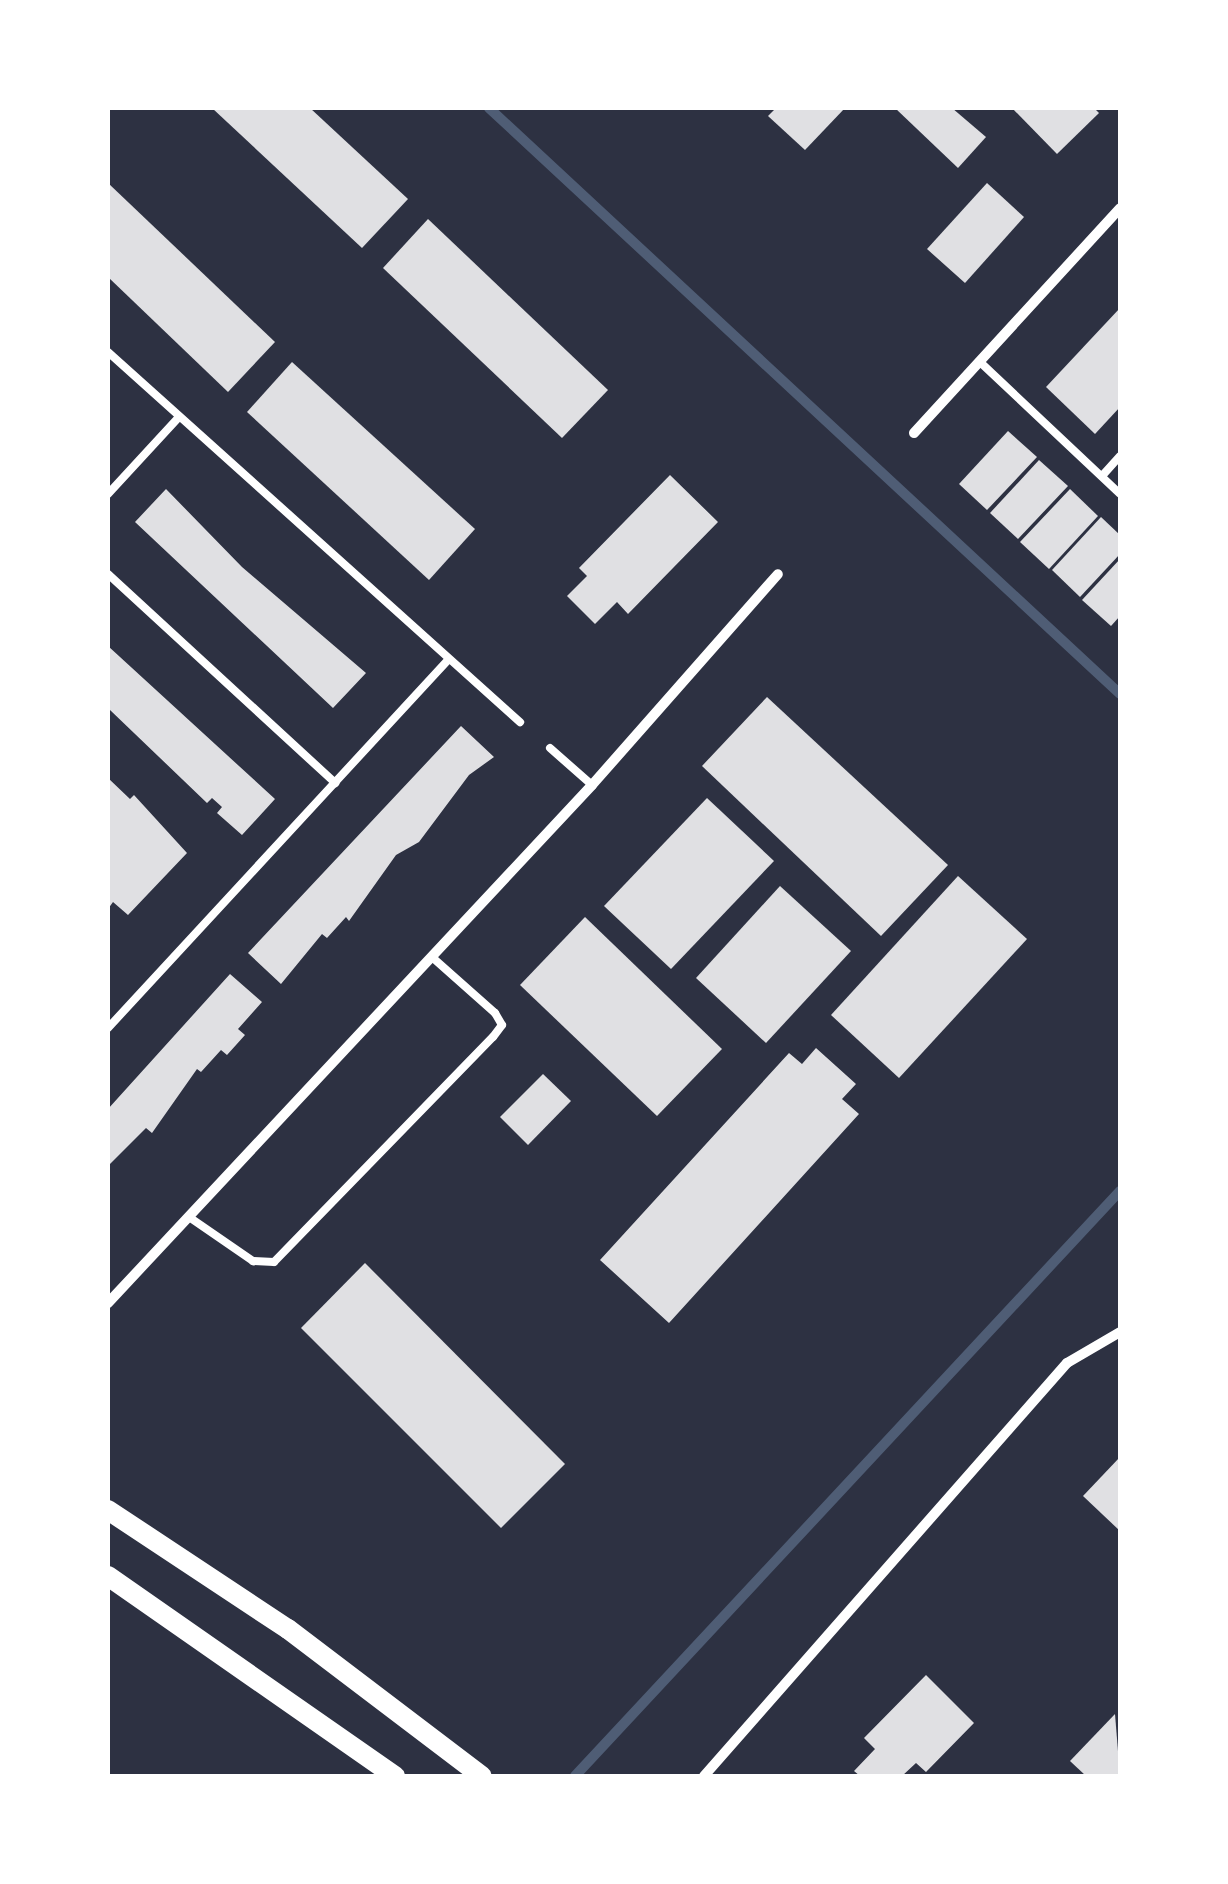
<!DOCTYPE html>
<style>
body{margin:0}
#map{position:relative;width:1228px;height:1884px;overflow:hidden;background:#2d3142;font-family:Manrope,sans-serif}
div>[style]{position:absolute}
.stream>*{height:10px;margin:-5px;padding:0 5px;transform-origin:5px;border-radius:5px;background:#4f5d75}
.building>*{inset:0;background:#e0e0e3}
.service>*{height:8px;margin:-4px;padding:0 4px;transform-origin:4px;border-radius:4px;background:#fff}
.minor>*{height:10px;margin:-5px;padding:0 5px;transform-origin:5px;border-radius:5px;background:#fff}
.secondary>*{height:20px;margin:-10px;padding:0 10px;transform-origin:10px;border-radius:10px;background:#fff}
span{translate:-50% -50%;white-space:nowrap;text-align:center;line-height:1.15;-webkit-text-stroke:10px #fff;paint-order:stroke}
.frame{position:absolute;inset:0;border:110px solid #fff;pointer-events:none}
</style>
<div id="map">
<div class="stream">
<i style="left:489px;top:108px;width:861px;rotate:42.88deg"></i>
<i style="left:575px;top:1776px;width:800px;rotate:-47.03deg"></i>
</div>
<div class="building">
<i style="clip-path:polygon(212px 108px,310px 108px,408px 199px,362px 248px)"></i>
<i style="clip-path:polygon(776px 108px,845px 108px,805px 150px,768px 116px)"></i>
<i style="clip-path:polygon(895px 108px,952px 108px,986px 137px,958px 168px)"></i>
<i style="clip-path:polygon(1012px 108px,1094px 108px,1099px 113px,1057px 154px)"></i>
<i style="clip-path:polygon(108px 183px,275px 342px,228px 392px,108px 277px)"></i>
<i style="clip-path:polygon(987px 183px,1024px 217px,965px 283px,927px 249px)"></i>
<i style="clip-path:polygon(428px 219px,608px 390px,562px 438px,383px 268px)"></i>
<i style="clip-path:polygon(1120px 308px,1120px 407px,1095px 434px,1046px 387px)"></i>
<i style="clip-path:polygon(292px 362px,475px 529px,429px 580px,247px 412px)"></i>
<i style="clip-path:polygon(1008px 431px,1037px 457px,987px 510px,959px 484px)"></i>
<i style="clip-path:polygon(1039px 460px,1068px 486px,1018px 539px,990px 513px)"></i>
<i style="clip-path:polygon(670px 475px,718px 522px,628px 614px,617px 602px,595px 624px,567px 596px,587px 576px,579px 568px)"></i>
<i style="clip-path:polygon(166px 489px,242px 567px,366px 673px,333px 708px,135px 522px)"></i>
<i style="clip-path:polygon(1070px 489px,1098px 516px,1049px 569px,1020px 542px)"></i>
<i style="clip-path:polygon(1101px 517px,1120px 535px,1120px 554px,1080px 597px,1052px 570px)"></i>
<i style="clip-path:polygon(1120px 559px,1120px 616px,1111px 626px,1082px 600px)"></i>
<i style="clip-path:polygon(108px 646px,275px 799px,242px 835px,217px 813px,222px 807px,212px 798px,207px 803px,110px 710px)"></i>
<i style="clip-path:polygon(767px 697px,948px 865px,881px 936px,702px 766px)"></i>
<i style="clip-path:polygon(461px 726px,494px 757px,469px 775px,419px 842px,396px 855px,349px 921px,346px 917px,327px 938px,322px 934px,281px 984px,248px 953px)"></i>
<i style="clip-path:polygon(108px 778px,130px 799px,134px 795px,187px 853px,128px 915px,113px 902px,108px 909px)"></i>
<i style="clip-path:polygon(707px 798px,774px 861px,671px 969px,604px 906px)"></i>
<i style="clip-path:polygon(958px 876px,1027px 939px,899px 1078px,831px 1015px)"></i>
<i style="clip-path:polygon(780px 886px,851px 951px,766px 1043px,696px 978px)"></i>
<i style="clip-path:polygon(585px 917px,722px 1049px,657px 1116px,520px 985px)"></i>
<i style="clip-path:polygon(230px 974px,262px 1002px,238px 1029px,245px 1035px,227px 1055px,221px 1050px,201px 1072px,197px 1069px,152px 1133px,146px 1128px,108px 1166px,108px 1109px)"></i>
<i style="clip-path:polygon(816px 1048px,856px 1084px,842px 1099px,859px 1114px,669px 1323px,600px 1260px,789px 1053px,802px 1064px)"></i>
<i style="clip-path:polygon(543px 1074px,571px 1101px,528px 1145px,500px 1117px)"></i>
<i style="clip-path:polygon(365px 1263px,565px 1464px,501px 1528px,301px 1328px)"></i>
<i style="clip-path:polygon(1120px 1457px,1120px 1531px,1083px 1496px)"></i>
<i style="clip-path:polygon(926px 1675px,974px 1723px,926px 1772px,916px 1763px,902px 1776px,860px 1776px,854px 1771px,875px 1749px,864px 1738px)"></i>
<i style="clip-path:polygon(1115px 1714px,1120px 1776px,1086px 1776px,1070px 1761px)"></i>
</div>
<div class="service">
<i style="left:108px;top:352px;width:554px;rotate:41.93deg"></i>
<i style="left:980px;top:362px;width:192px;rotate:43.3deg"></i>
<i style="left:1102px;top:476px;width:27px;rotate:-48deg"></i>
<i style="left:108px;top:494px;width:105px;rotate:-47.3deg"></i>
<i style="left:108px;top:574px;width:309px;rotate:42.6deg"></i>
<i style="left:550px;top:748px;width:56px;rotate:41.4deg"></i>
<i style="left:108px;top:1028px;width:502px;rotate:-47.26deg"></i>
<i style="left:189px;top:1217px;width:78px;rotate:34.5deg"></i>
<i style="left:253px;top:1261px;width:21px;rotate:3deg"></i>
<i style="left:274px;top:1262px;width:314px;rotate:-45.8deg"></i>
<i style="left:493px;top:1037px;width:15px;rotate:-53deg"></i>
<i style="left:502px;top:1025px;width:14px;rotate:-120deg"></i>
<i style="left:495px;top:1013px;width:84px;rotate:-138.4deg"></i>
</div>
<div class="minor">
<i style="left:914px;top:433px;width:305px;rotate:-47.5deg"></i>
<i style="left:108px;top:1303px;width:709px;rotate:-46.94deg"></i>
<i style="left:592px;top:785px;width:281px;rotate:-48.6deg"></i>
<i style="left:704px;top:1776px;width:550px;rotate:-48.69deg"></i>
<i style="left:1067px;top:1363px;width:61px;rotate:-30.3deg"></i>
</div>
<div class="secondary">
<i style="left:108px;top:1510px;width:216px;rotate:33.5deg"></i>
<i style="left:288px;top:1629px;width:243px;rotate:37.2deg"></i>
<i style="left:108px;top:1576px;width:350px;rotate:34.9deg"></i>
</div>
<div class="frame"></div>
</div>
